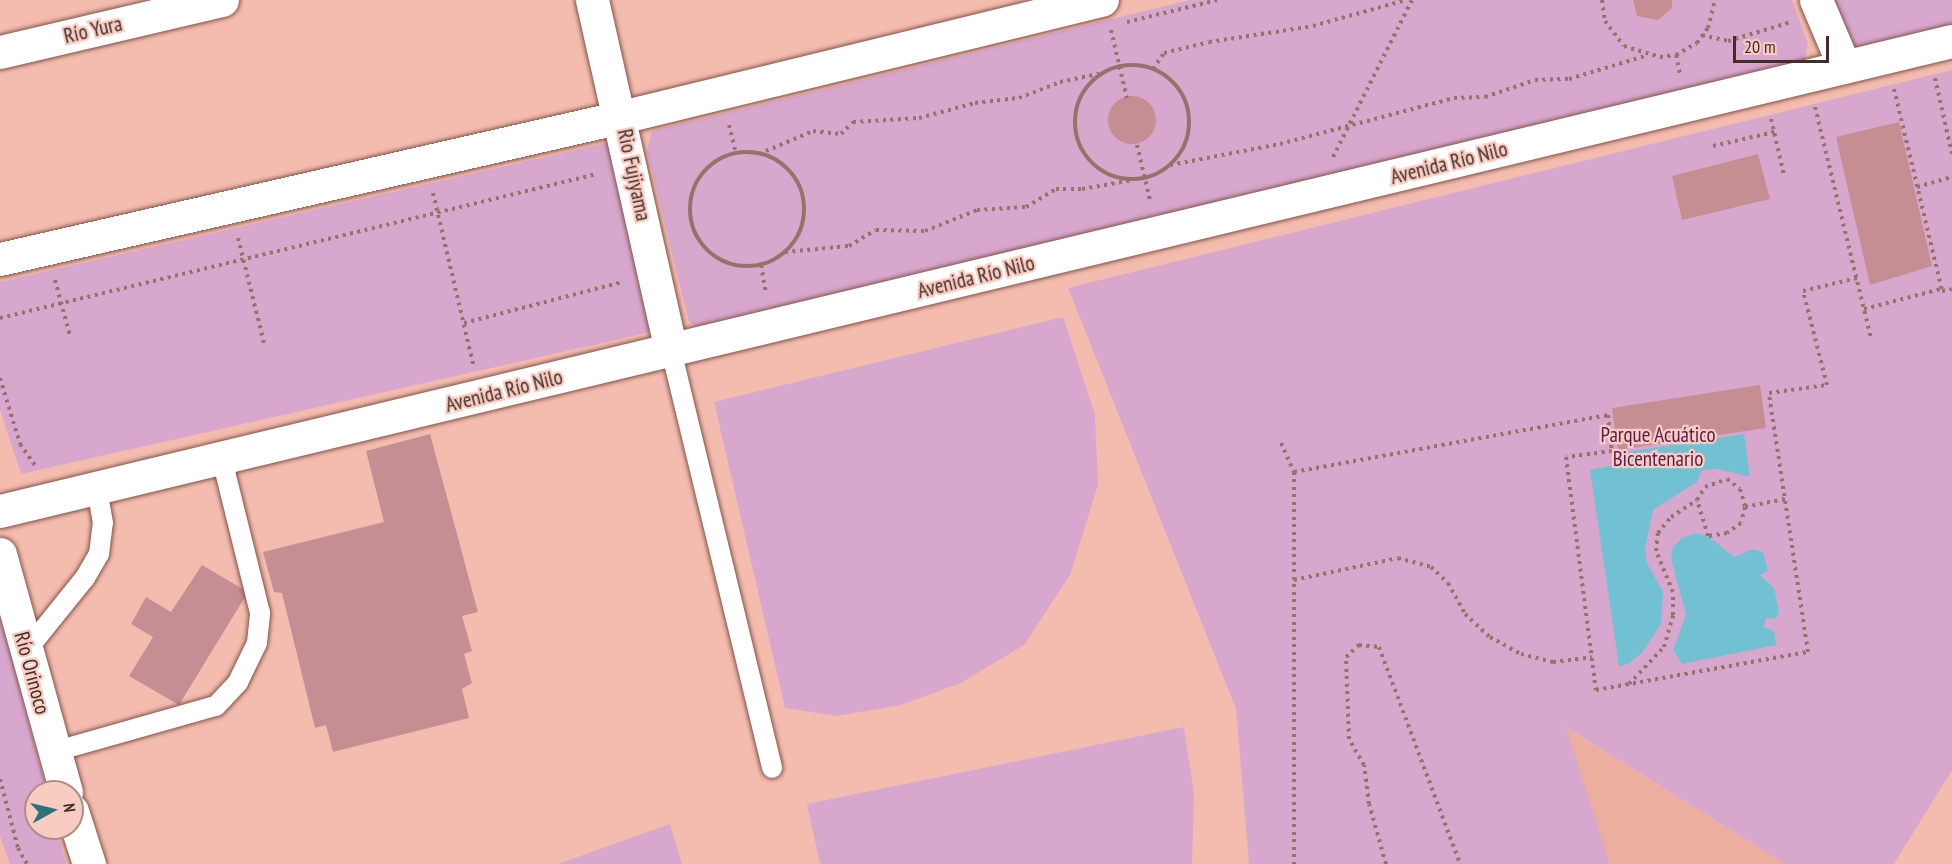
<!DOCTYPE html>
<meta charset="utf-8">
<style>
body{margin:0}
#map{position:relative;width:1952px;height:864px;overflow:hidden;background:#f4bcaf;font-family:"PT Sans Narrow",sans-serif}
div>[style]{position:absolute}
.built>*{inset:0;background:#ebae9f}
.green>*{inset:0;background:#d8a7ce}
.water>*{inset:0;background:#72c1d3}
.building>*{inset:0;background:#c58e92}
.round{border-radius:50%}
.path>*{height:4px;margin-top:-2px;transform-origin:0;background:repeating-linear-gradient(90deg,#987269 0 3px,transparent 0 7.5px)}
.path>.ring{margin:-2px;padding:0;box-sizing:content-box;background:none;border:4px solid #987269;border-radius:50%}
.roads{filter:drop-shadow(0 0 2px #825347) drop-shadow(0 0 2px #825347)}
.service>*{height:20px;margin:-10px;padding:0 10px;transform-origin:10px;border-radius:10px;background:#fff}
.minor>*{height:33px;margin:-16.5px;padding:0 16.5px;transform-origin:16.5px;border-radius:16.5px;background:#fff}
.tertiary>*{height:33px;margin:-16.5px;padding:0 16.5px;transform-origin:16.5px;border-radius:16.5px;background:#fff}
span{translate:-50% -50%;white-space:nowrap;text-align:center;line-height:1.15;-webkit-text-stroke:4.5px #f9ccc1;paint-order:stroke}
.street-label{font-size:21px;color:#422d28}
.park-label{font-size:21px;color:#581c50}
.north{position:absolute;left:24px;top:780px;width:60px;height:60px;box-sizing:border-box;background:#f9ccc1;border:2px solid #b08c84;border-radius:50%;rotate:82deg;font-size:16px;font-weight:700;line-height:24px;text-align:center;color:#422d28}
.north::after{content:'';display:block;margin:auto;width:21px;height:27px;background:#2c7280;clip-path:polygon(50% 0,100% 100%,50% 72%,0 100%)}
.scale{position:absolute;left:1733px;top:36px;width:96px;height:27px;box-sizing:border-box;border:3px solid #422d28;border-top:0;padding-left:8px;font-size:18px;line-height:21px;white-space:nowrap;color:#422d28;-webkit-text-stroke:4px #f9ccc1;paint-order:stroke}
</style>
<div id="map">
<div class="built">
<i style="clip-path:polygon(1565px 727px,1785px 864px,1610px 864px)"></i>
</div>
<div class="green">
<i style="clip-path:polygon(1190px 0,1792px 0,1808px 44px,1804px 62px,712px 334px,689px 322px,647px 151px,652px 131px)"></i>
<i style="clip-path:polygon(1830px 0,1952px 0,1952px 34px,1856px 50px,1846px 41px)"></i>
<i style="clip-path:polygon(1952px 70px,1952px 770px,1894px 864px,1785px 864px,1566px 727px,1610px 864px,1249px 864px,1236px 709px,1068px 288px)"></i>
<i style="clip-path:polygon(607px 143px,651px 332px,21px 474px,0 410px,0 282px)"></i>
<i style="clip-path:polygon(1063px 317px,1095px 415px,1098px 485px,1070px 575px,1024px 645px,961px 683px,901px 705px,837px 716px,785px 708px,714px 402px)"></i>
<i style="clip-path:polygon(0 614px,47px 792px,36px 792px,36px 828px,56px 828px,66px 864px,10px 864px,0 836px)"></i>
<i style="clip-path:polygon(1184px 727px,1194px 795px,1192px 864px,820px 864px,807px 804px)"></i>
<i style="clip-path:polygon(670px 824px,682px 864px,558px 864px)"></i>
</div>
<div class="water">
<i style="clip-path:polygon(1744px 434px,1750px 477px,1718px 469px,1702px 470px,1697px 482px,1653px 510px,1645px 549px,1647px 563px,1663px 592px,1661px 624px,1642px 653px,1628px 664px,1619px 666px,1590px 470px,1625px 463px,1627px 452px)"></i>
<i style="clip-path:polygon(1696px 533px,1708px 536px,1734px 557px,1753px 549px,1763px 552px,1768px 571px,1760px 575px,1774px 588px,1779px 611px,1776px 619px,1766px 618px,1764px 627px,1774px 631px,1776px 645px,1682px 664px,1673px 650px,1686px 615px,1671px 559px,1673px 547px,1682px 538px)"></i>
</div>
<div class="building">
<i style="clip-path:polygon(1633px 0,1672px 0,1672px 8px,1658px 20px,1637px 16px)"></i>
<i class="round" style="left:1108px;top:96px;width:48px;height:48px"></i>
<i style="clip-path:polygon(1899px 122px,1932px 266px,1870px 285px,1836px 137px)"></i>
<i style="clip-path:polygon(1758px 154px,1770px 199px,1682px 220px,1672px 176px)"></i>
<i style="clip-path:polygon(1760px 385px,1766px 428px,1618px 450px,1612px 408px)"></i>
<i style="clip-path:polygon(430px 434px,478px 612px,462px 616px,472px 651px,464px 654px,472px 683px,462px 689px,469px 718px,333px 752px,326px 725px,315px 728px,282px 593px,274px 592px,263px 552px,384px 522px,366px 451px)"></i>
<i style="clip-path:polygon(202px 565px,248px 592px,179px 705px,129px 676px,153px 637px,131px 624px,146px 597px,171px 612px)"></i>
</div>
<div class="path">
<i style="left:1602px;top:0;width:21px;rotate:82deg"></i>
<i style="left:1605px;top:21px;width:31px;rotate:53deg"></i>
<i style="left:1624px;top:46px;width:38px;rotate:17deg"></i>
<i style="left:1660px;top:57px;width:16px;rotate:-7deg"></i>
<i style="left:1676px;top:55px;width:24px;rotate:-30deg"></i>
<i style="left:1697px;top:43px;width:19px;rotate:-54deg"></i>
<i style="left:1708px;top:28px;width:29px;rotate:-76deg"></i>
<i style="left:1127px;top:22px;width:93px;rotate:-13.7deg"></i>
<i style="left:1111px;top:30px;width:70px;rotate:76.8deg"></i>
<i style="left:1702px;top:35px;width:27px;rotate:13deg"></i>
<i style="left:1728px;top:41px;width:66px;rotate:-16.8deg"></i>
<i style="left:1676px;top:55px;width:19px;rotate:78deg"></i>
<i class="ring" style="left:1075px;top:65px;width:110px;height:110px"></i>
<i style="left:1153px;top:69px;width:19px;rotate:-55deg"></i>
<i style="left:1164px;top:53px;width:46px;rotate:-13.7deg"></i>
<i style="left:1209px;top:42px;width:105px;rotate:-8.7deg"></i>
<i style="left:1313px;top:26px;width:97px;rotate:-15.6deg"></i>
<i style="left:1935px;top:78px;width:78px;rotate:77.4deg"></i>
<i style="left:1894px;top:89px;width:208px;rotate:76.6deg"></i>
<i style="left:1942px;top:291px;width:10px;rotate:-11deg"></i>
<i style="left:1815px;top:107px;width:238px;rotate:76.4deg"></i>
<i style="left:1771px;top:119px;width:57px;rotate:76.9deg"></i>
<i style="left:729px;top:125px;width:29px;rotate:76deg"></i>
<i style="left:1137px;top:145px;width:57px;rotate:76.7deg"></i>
<i style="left:1713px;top:146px;width:63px;rotate:-12.9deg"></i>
<i class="ring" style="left:690px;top:152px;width:110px;height:110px"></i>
<i style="left:759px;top:154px;width:59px;rotate:-23.1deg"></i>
<i style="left:813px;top:131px;width:28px;rotate:6deg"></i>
<i style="left:841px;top:134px;width:17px;rotate:-45deg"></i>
<i style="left:853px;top:122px;width:66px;rotate:-3.5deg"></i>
<i style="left:919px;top:118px;width:58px;rotate:-15deg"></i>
<i style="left:975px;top:103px;width:44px;rotate:-6.5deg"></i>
<i style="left:1019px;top:98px;width:44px;rotate:-21.3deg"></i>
<i style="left:1060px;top:82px;width:44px;rotate:-11.8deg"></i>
<i style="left:1333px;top:157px;width:176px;rotate:-63.3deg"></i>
<i style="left:1170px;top:165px;width:112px;rotate:-10.8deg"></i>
<i style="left:1280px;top:144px;width:180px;rotate:-14.8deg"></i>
<i style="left:1454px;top:98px;width:31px;rotate:-2deg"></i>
<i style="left:1485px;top:97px;width:53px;rotate:-18.8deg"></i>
<i style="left:1535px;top:80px;width:34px;rotate:-2deg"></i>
<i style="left:1569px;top:79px;width:79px;rotate:-16.8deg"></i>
<i style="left:1917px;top:187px;width:36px;rotate:-16deg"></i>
<i style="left:433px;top:193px;width:176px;rotate:76.8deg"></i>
<i style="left:238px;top:238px;width:112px;rotate:76.1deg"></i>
<i style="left:785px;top:252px;width:64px;rotate:-5.4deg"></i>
<i style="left:849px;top:246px;width:31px;rotate:-31deg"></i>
<i style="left:876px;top:230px;width:49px;rotate:1.2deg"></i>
<i style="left:925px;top:231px;width:56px;rotate:-22deg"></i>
<i style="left:977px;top:210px;width:49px;rotate:-3.5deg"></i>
<i style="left:1026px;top:207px;width:35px;rotate:-31deg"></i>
<i style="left:1056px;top:189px;width:26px"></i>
<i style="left:1082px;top:189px;width:52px;rotate:-10deg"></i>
<i style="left:761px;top:265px;width:29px;rotate:80deg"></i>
<i style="left:55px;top:280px;width:58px;rotate:75deg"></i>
<i style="left:1864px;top:309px;width:80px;rotate:-14.6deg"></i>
<i style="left:0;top:318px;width:614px;rotate:-13.56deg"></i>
<i style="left:464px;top:323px;width:164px;rotate:-14.5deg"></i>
<i style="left:0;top:378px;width:69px;rotate:73.1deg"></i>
<i style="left:20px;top:444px;width:28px;rotate:55deg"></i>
<i style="left:1281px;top:443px;width:32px;rotate:66deg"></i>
<i style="left:1294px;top:472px;width:392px;rotate:90deg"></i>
<i style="left:1294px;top:472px;width:319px;rotate:-10.3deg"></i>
<i style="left:1608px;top:415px;width:36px;rotate:84deg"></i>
<i style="left:1612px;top:451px;width:46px;rotate:172.6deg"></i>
<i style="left:1566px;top:457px;width:235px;rotate:82.7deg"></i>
<i style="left:1596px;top:690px;width:215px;rotate:-10.2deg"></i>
<i style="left:1808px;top:652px;width:262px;rotate:-98.6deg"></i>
<i style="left:1769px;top:393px;width:59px;rotate:-7.9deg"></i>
<i style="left:1827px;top:385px;width:97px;rotate:-104.3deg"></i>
<i style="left:1803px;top:291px;width:56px;rotate:-13.5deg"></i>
<i style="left:1727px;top:479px;width:16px;rotate:38deg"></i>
<i style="left:1740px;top:489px;width:19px;rotate:74deg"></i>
<i style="left:1745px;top:507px;width:16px;rotate:104deg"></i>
<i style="left:1741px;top:523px;width:17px;rotate:144deg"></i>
<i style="left:1727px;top:533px;width:19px;rotate:171deg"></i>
<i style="left:1708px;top:536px;width:38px;rotate:-107deg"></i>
<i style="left:1697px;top:500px;width:15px;rotate:-58deg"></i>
<i style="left:1705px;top:487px;width:23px;rotate:-20deg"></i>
<i style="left:1745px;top:507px;width:41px;rotate:-11.3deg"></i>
<i style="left:1294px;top:580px;width:106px;rotate:-11.9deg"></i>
<i style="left:1398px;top:558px;width:34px;rotate:15deg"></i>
<i style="left:1431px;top:567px;width:23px;rotate:43deg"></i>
<i style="left:1448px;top:583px;width:35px;rotate:61deg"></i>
<i style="left:1465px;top:614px;width:34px;rotate:43deg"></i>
<i style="left:1490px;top:637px;width:35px;rotate:29deg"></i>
<i style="left:1521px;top:654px;width:33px;rotate:14deg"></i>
<i style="left:1553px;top:662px;width:39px;rotate:-7deg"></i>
<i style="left:1629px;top:684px;width:51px;rotate:-46.6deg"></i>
<i style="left:1664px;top:647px;width:33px;rotate:-74deg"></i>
<i style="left:1673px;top:615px;width:23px;rotate:-90deg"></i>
<i style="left:1673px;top:592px;width:44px;rotate:-112.5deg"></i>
<i style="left:1656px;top:551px;width:18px;rotate:-84deg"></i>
<i style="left:1658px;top:533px;width:21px;rotate:-51deg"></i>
<i style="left:1671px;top:517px;width:31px;rotate:-33deg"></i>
<i style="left:0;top:779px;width:71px;rotate:75.4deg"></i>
<i style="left:18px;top:848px;width:18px;rotate:61deg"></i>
<i style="left:1386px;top:864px;width:62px;rotate:-105.8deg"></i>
<i style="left:1369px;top:804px;width:39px;rotate:-97deg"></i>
<i style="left:1364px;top:765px;width:30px;rotate:-120deg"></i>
<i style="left:1349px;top:739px;width:82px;rotate:-92.1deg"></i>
<i style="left:1346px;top:657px;width:18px;rotate:-43deg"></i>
<i style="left:1359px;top:645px;width:20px;rotate:6deg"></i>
<i style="left:1379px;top:647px;width:232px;rotate:69.5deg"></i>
</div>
<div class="roads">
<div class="service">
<i style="left:671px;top:350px;width:430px;rotate:76.4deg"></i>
<i style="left:26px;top:651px;width:94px;rotate:-51.1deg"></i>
<i style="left:85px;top:578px;width:28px;rotate:-60deg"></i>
<i style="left:99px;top:554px;width:31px;rotate:-83deg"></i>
<i style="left:103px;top:523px;width:36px;rotate:-100deg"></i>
<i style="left:53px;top:752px;width:169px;rotate:-15.8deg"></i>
<i style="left:216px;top:706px;width:33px;rotate:-47deg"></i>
<i style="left:238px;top:682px;width:43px;rotate:-64deg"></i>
<i style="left:257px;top:643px;width:30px;rotate:-84deg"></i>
<i style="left:260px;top:613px;width:159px;rotate:-103.9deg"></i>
</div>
<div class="minor">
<i style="left:592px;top:0;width:359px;rotate:77.3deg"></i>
<i style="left:1816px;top:0;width:72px;rotate:67deg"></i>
<i style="left:0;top:52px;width:228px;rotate:-13.2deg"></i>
</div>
<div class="tertiary">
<i style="left:0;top:259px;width:637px;rotate:-12.88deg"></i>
<i style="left:621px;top:117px;width:495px;rotate:-13.7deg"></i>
<i style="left:0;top:511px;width:2008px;rotate:-13.54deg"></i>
<i style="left:0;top:554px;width:247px;rotate:74.5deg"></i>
<i style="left:72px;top:811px;width:56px;rotate:72.2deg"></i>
</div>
</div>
<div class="street-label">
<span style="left:93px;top:30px;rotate:-13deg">Río Yura</span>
<span style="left:1449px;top:163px;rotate:-14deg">Avenida Río Nilo</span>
<span style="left:634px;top:175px;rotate:78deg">Rio Fujiyama</span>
<span style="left:976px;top:277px;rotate:-14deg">Avenida Río Nilo</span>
<span style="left:504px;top:391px;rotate:-14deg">Avenida Río Nilo</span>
<span style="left:32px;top:673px;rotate:75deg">Río Orinoco</span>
</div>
<div class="park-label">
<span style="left:1658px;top:447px">Parque Acuático<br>Bicentenario</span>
</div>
<div class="north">N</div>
<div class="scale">20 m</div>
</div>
